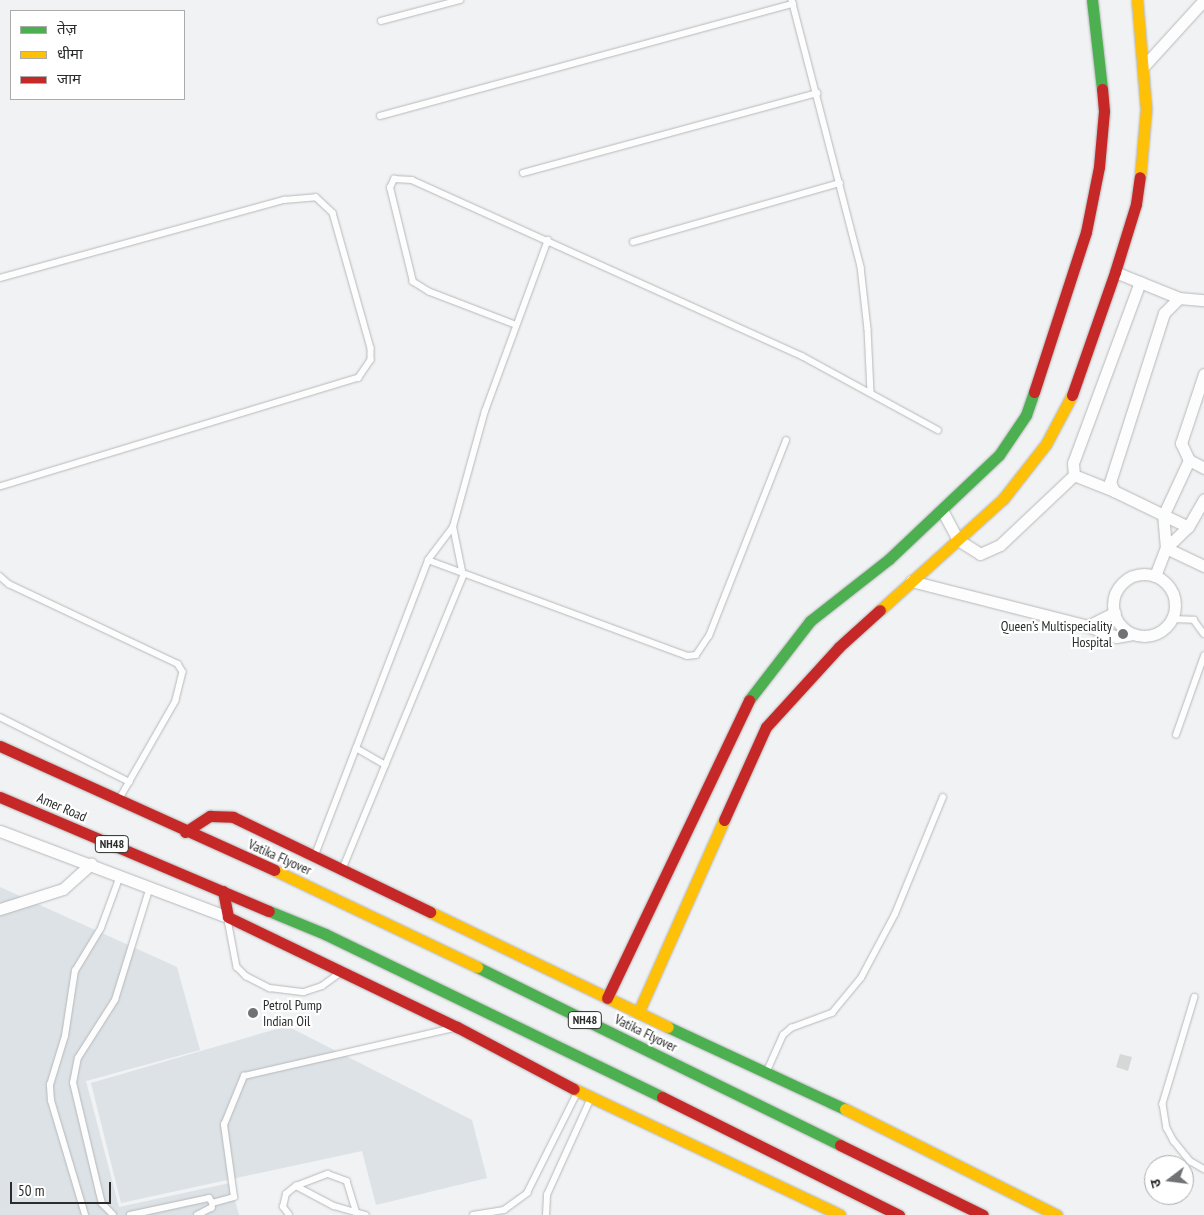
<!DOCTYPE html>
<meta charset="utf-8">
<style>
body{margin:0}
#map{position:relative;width:1204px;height:1215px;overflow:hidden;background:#f0f2f4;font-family:"PT Sans Narrow","Noto Sans Devanagari",sans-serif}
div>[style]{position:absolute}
.built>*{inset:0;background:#dce2e6}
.building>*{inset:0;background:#d6d8d8}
.roads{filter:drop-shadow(0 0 1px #b7b8b9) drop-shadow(0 0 1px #b7b8b9)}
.lane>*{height:5.5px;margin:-2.75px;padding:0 2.75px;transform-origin:2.75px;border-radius:2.75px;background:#fdfdfd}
.street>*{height:11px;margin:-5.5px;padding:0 5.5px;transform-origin:5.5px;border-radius:5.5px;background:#fdfdfd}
.street>.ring{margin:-5.5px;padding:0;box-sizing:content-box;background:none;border:11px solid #fdfdfd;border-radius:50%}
.fast>*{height:11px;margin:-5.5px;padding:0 5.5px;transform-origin:5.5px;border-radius:5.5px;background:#4caf50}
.slow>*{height:11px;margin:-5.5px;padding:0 5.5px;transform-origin:5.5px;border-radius:5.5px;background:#ffc107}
.jam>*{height:11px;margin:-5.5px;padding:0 5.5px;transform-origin:5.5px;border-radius:5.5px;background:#c62828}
.dots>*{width:14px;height:14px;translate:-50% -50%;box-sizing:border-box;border:2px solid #fff;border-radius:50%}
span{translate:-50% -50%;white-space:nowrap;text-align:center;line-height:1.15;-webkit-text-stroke:4.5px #fff;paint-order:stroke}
.shield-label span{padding:1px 4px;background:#fff;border:1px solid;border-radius:4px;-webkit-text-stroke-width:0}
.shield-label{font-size:12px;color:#2b2d2d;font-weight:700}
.poi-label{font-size:14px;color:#2b2d2d}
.right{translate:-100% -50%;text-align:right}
.left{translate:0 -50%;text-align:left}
.street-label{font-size:14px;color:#2b2d2d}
.legend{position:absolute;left:10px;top:10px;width:175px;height:90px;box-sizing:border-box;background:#fff;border:1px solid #aaabab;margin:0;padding:6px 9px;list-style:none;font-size:15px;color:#2b2d2d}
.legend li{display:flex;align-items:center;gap:10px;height:25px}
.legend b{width:25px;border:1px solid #aaabab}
.north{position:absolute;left:1144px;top:1155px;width:50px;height:50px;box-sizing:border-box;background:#fff;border:1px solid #aaabab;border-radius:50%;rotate:255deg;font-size:14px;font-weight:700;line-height:20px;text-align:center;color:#2b2d2d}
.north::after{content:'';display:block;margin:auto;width:18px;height:22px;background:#707273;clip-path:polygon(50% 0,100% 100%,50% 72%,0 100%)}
.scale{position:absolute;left:10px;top:1182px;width:101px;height:22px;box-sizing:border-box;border:2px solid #2b2d2d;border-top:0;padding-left:6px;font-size:15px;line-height:18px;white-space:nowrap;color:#2b2d2d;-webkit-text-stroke:4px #fff;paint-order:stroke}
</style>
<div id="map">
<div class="built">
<i style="clip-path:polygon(0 887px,177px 967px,200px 1050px,86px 1081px,119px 1207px,230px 1183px,239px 1215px,0 1215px)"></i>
<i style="clip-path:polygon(287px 1026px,472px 1120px,487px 1178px,376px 1205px,362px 1151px,121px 1203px,91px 1083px)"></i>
</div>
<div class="building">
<i style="clip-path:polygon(1120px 1054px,1132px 1057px,1128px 1071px,1116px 1067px)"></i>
</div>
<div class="roads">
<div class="lane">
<i style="left:792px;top:0;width:276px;rotate:75.5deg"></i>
<i style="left:861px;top:267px;width:62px;rotate:83.6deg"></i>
<i style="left:868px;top:329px;width:64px;rotate:87.3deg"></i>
<i style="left:381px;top:21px;width:82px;rotate:-14.9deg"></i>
<i style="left:380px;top:116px;width:428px;rotate:-15.2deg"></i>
<i style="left:523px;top:173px;width:305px;rotate:-15.2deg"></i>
<i style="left:633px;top:242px;width:215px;rotate:-15.9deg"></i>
<i style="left:0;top:278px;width:295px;rotate:-15.4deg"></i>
<i style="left:284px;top:200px;width:32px;rotate:-5deg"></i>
<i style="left:316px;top:197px;width:23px;rotate:43deg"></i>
<i style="left:333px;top:213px;width:140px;rotate:74.3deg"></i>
<i style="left:371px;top:348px;width:12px;rotate:90deg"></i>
<i style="left:371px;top:360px;width:22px;rotate:124deg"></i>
<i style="left:359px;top:378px;width:375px;rotate:163.1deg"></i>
<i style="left:515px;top:325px;width:92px;rotate:-159deg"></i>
<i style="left:429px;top:292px;width:19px;rotate:-148deg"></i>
<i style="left:413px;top:282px;width:97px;rotate:-103.7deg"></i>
<i style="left:390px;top:188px;width:10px;rotate:-66deg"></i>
<i style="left:394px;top:179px;width:18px;rotate:3deg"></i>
<i style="left:412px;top:180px;width:428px;rotate:24.3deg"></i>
<i style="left:802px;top:356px;width:155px;rotate:28.6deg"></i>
<i style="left:428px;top:560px;width:276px;rotate:20.3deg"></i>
<i style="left:687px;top:656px;width:9px;rotate:-6deg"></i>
<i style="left:696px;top:655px;width:23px;rotate:-56deg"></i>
<i style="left:709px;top:636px;width:210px;rotate:-68.5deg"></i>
<i style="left:0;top:576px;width:12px;rotate:42deg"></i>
<i style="left:9px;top:584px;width:187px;rotate:25.3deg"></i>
<i style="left:178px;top:664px;width:9px;rotate:58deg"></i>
<i style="left:183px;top:672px;width:30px;rotate:104deg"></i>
<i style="left:176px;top:701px;width:111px;rotate:119.8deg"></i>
<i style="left:1171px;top:619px;width:23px;rotate:2deg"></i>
<i style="left:1194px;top:620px;width:17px;rotate:54deg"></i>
<i style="left:0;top:717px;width:145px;rotate:26.6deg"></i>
<i style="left:1176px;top:735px;width:84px;rotate:-70.5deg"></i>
<i style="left:356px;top:748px;width:34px;rotate:30deg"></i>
<i style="left:315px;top:855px;width:316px;rotate:-69deg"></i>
<i style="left:428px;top:560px;width:41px;rotate:-52.9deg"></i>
<i style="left:453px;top:527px;width:120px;rotate:-74.6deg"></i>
<i style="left:485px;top:411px;width:182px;rotate:-69.8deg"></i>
<i style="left:342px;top:870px;width:318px;rotate:-67.6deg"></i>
<i style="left:463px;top:576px;width:50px;rotate:-101.5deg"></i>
<i style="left:228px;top:920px;width:48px;rotate:79.2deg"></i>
<i style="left:237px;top:967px;width:13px;rotate:45deg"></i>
<i style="left:246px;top:976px;width:27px;rotate:27deg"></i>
<i style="left:270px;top:988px;width:34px;rotate:7deg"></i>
<i style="left:304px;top:992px;width:19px;rotate:-18deg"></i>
<i style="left:322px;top:986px;width:22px;rotate:-36deg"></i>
<i style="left:1195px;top:997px;width:112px;rotate:106.7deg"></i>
<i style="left:1163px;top:1104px;width:24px;rotate:81deg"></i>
<i style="left:1167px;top:1128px;width:15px;rotate:62deg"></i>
<i style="left:1174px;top:1141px;width:26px;rotate:51deg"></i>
<i style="left:1190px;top:1161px;width:16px;rotate:30deg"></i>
<i style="left:767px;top:1071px;width:39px;rotate:-66deg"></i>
<i style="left:783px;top:1035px;width:11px;rotate:-41deg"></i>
<i style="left:791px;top:1028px;width:44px;rotate:-20.1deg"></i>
<i style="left:832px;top:1013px;width:45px;rotate:-50.4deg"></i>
<i style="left:861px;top:978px;width:72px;rotate:-62deg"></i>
<i style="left:895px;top:914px;width:126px;rotate:-67.7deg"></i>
<i style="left:296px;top:1186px;width:43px;rotate:27.8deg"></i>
<i style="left:334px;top:1206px;width:33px;rotate:16deg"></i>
<i style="left:213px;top:1203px;width:22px;rotate:-16deg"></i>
<i style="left:234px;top:1197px;width:73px;rotate:-97.9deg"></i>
<i style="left:224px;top:1125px;width:53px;rotate:-67.8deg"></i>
<i style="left:244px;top:1076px;width:214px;rotate:-12.9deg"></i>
<i style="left:85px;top:1215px;width:119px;rotate:-106.6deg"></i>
<i style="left:51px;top:1101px;width:16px;rotate:-94deg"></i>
<i style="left:50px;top:1085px;width:51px;rotate:-73deg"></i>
<i style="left:65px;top:1036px;width:66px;rotate:-81.3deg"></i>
<i style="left:75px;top:971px;width:50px;rotate:-58.8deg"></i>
<i style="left:101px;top:928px;width:55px;rotate:-69.9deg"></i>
<i style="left:113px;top:1215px;width:16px;rotate:-135deg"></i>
<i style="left:102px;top:1204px;width:12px;rotate:-104deg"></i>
<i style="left:99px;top:1192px;width:112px;rotate:-103.4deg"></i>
<i style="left:73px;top:1083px;width:25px;rotate:-79deg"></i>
<i style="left:78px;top:1058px;width:69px;rotate:-57.5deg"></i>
<i style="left:115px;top:1000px;width:118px;rotate:-72.8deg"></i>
<i style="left:130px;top:1215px;width:81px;rotate:-12.1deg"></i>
<i style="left:209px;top:1198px;width:6px;rotate:51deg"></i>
<i style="left:213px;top:1203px;width:5px;rotate:101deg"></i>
<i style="left:212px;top:1208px;width:16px;rotate:153deg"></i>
<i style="left:289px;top:1215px;width:10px;rotate:-127deg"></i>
<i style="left:283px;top:1207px;width:13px;rotate:-77deg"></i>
<i style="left:286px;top:1194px;width:13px;rotate:-39deg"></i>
<i style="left:296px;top:1186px;width:34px;rotate:-21deg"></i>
<i style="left:328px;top:1174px;width:20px;rotate:20deg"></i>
<i style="left:347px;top:1181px;width:30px;rotate:73deg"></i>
<i style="left:473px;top:1215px;width:31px;rotate:-9deg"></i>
<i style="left:504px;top:1210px;width:29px;rotate:-36deg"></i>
<i style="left:527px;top:1193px;width:112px;rotate:-63.4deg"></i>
<i style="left:546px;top:1215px;width:20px;rotate:-87deg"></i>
<i style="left:547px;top:1195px;width:104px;rotate:-65.6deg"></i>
</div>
<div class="street">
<i style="left:1143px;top:67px;width:91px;rotate:-47.7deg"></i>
<i style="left:1115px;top:272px;width:69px;rotate:22.1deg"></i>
<i style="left:1179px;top:298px;width:25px;rotate:5deg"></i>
<i style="left:1179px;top:298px;width:21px;rotate:135deg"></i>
<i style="left:1164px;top:313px;width:177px;rotate:107.7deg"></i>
<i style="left:1110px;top:482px;width:10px;rotate:66deg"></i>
<i style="left:1114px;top:491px;width:82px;rotate:25.9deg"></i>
<i style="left:1204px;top:374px;width:73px;rotate:108.4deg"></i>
<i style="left:1181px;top:443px;width:19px;rotate:65deg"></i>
<i style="left:1189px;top:460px;width:17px;rotate:28deg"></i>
<i style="left:1114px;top:491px;width:43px;rotate:-158.2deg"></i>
<i style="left:1074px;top:475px;width:12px;rotate:-95deg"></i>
<i style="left:1073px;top:463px;width:193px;rotate:-69.7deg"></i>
<i style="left:942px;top:510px;width:34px;rotate:62deg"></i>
<i style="left:958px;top:540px;width:26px;rotate:32deg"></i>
<i style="left:980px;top:554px;width:22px;rotate:-24deg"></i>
<i style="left:1000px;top:545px;width:102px;rotate:-43.4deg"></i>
<i style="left:1166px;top:548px;width:32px;rotate:-95deg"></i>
<i style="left:1163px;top:516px;width:62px;rotate:-65.1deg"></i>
<i style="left:1166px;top:548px;width:42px;rotate:25.3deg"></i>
<i class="ring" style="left:1113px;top:574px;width:51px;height:51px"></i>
<i style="left:1155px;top:576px;width:30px;rotate:-69deg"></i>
<i style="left:1166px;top:548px;width:30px;rotate:-44deg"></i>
<i style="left:1188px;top:527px;width:32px;rotate:-60deg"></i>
<i style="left:911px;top:581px;width:183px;rotate:14.3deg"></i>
<i style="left:1088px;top:626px;width:30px;rotate:21deg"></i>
<i style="left:1116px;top:637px;width:17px;rotate:-10deg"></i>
<i style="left:1088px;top:626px;width:30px;rotate:-27deg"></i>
<i style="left:0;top:831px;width:244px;rotate:20.7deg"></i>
<i style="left:0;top:909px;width:66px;rotate:-17.6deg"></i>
<i style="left:63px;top:889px;width:38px;rotate:-42deg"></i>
</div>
<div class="fast">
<i style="left:1092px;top:0;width:90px;rotate:83.6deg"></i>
<i style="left:749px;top:700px;width:100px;rotate:-52.3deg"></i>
<i style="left:810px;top:621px;width:100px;rotate:-38.1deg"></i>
<i style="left:889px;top:559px;width:151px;rotate:-43.4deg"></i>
<i style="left:999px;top:455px;width:48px;rotate:-56deg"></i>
<i style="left:1026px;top:415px;width:24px;rotate:-71deg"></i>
<i style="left:269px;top:911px;width:61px;rotate:22.3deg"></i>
<i style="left:325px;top:934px;width:374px;rotate:25.8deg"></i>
<i style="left:477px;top:967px;width:404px;rotate:26.1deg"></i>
<i style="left:668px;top:1027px;width:195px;rotate:24.9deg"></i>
</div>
<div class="slow">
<i style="left:1137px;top:0;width:109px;rotate:85.3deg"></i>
<i style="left:1146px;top:109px;width:68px;rotate:95deg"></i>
<i style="left:880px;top:610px;width:166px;rotate:-42.1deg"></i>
<i style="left:1003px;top:499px;width:70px;rotate:-52deg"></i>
<i style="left:1046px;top:444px;width:55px;rotate:-62deg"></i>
<i style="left:274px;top:870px;width:225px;rotate:25.5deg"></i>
<i style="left:430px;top:912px;width:264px;rotate:25.8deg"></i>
<i style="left:638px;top:1013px;width:211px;rotate:-66deg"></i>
<i style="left:574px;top:1089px;width:294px;rotate:25.3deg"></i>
<i style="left:845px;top:1109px;width:237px;rotate:26.6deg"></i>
</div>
<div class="jam">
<i style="left:1034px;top:392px;width:168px;rotate:-72deg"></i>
<i style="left:1086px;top:232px;width:66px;rotate:-78.7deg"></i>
<i style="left:1099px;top:167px;width:56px;rotate:-84.9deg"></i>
<i style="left:1104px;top:111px;width:22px;rotate:-95deg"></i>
<i style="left:1072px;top:395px;width:130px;rotate:-70.7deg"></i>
<i style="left:1115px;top:272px;width:71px;rotate:-72.8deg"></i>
<i style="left:1136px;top:204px;width:27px;rotate:-82deg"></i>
<i style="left:0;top:746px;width:301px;rotate:24.3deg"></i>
<i style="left:0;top:797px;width:292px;rotate:23deg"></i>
<i style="left:724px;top:820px;width:102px;rotate:-65.7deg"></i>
<i style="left:766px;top:727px;width:108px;rotate:-47.6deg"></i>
<i style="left:839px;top:647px;width:55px;rotate:-42.1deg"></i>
<i style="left:185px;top:832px;width:30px;rotate:-33deg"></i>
<i style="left:210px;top:816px;width:23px;rotate:2deg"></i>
<i style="left:233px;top:817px;width:219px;rotate:25.7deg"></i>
<i style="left:223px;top:891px;width:26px;rotate:79deg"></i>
<i style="left:228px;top:917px;width:254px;rotate:25.7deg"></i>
<i style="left:457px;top:1027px;width:132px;rotate:27.9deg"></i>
<i style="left:607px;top:998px;width:330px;rotate:-64.5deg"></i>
<i style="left:662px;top:1097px;width:265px;rotate:26.5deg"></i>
<i style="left:840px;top:1145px;width:159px;rotate:26.1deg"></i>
</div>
</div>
<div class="dots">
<i style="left:1123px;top:634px;background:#707273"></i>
<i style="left:253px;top:1013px;background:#707273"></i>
</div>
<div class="shield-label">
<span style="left:112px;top:844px">NH48</span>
<span style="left:585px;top:1020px">NH48</span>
</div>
<div class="poi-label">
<span class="right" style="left:1112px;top:634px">Queen’s Multispeciality<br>Hospital</span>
<span class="left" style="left:263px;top:1013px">Petrol Pump<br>Indian Oil</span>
</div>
<div class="street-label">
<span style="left:62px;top:807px;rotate:23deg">Amer Road</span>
<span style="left:280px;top:857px;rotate:24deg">Vatika Flyover</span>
<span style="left:646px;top:1033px;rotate:26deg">Vatika Flyover</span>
</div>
<ul class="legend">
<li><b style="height:6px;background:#4caf50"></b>तेज़</li>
<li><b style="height:6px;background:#ffc107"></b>धीमा</li>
<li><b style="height:6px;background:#c62828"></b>जाम</li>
</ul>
<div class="north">उ</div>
<div class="scale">50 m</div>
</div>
